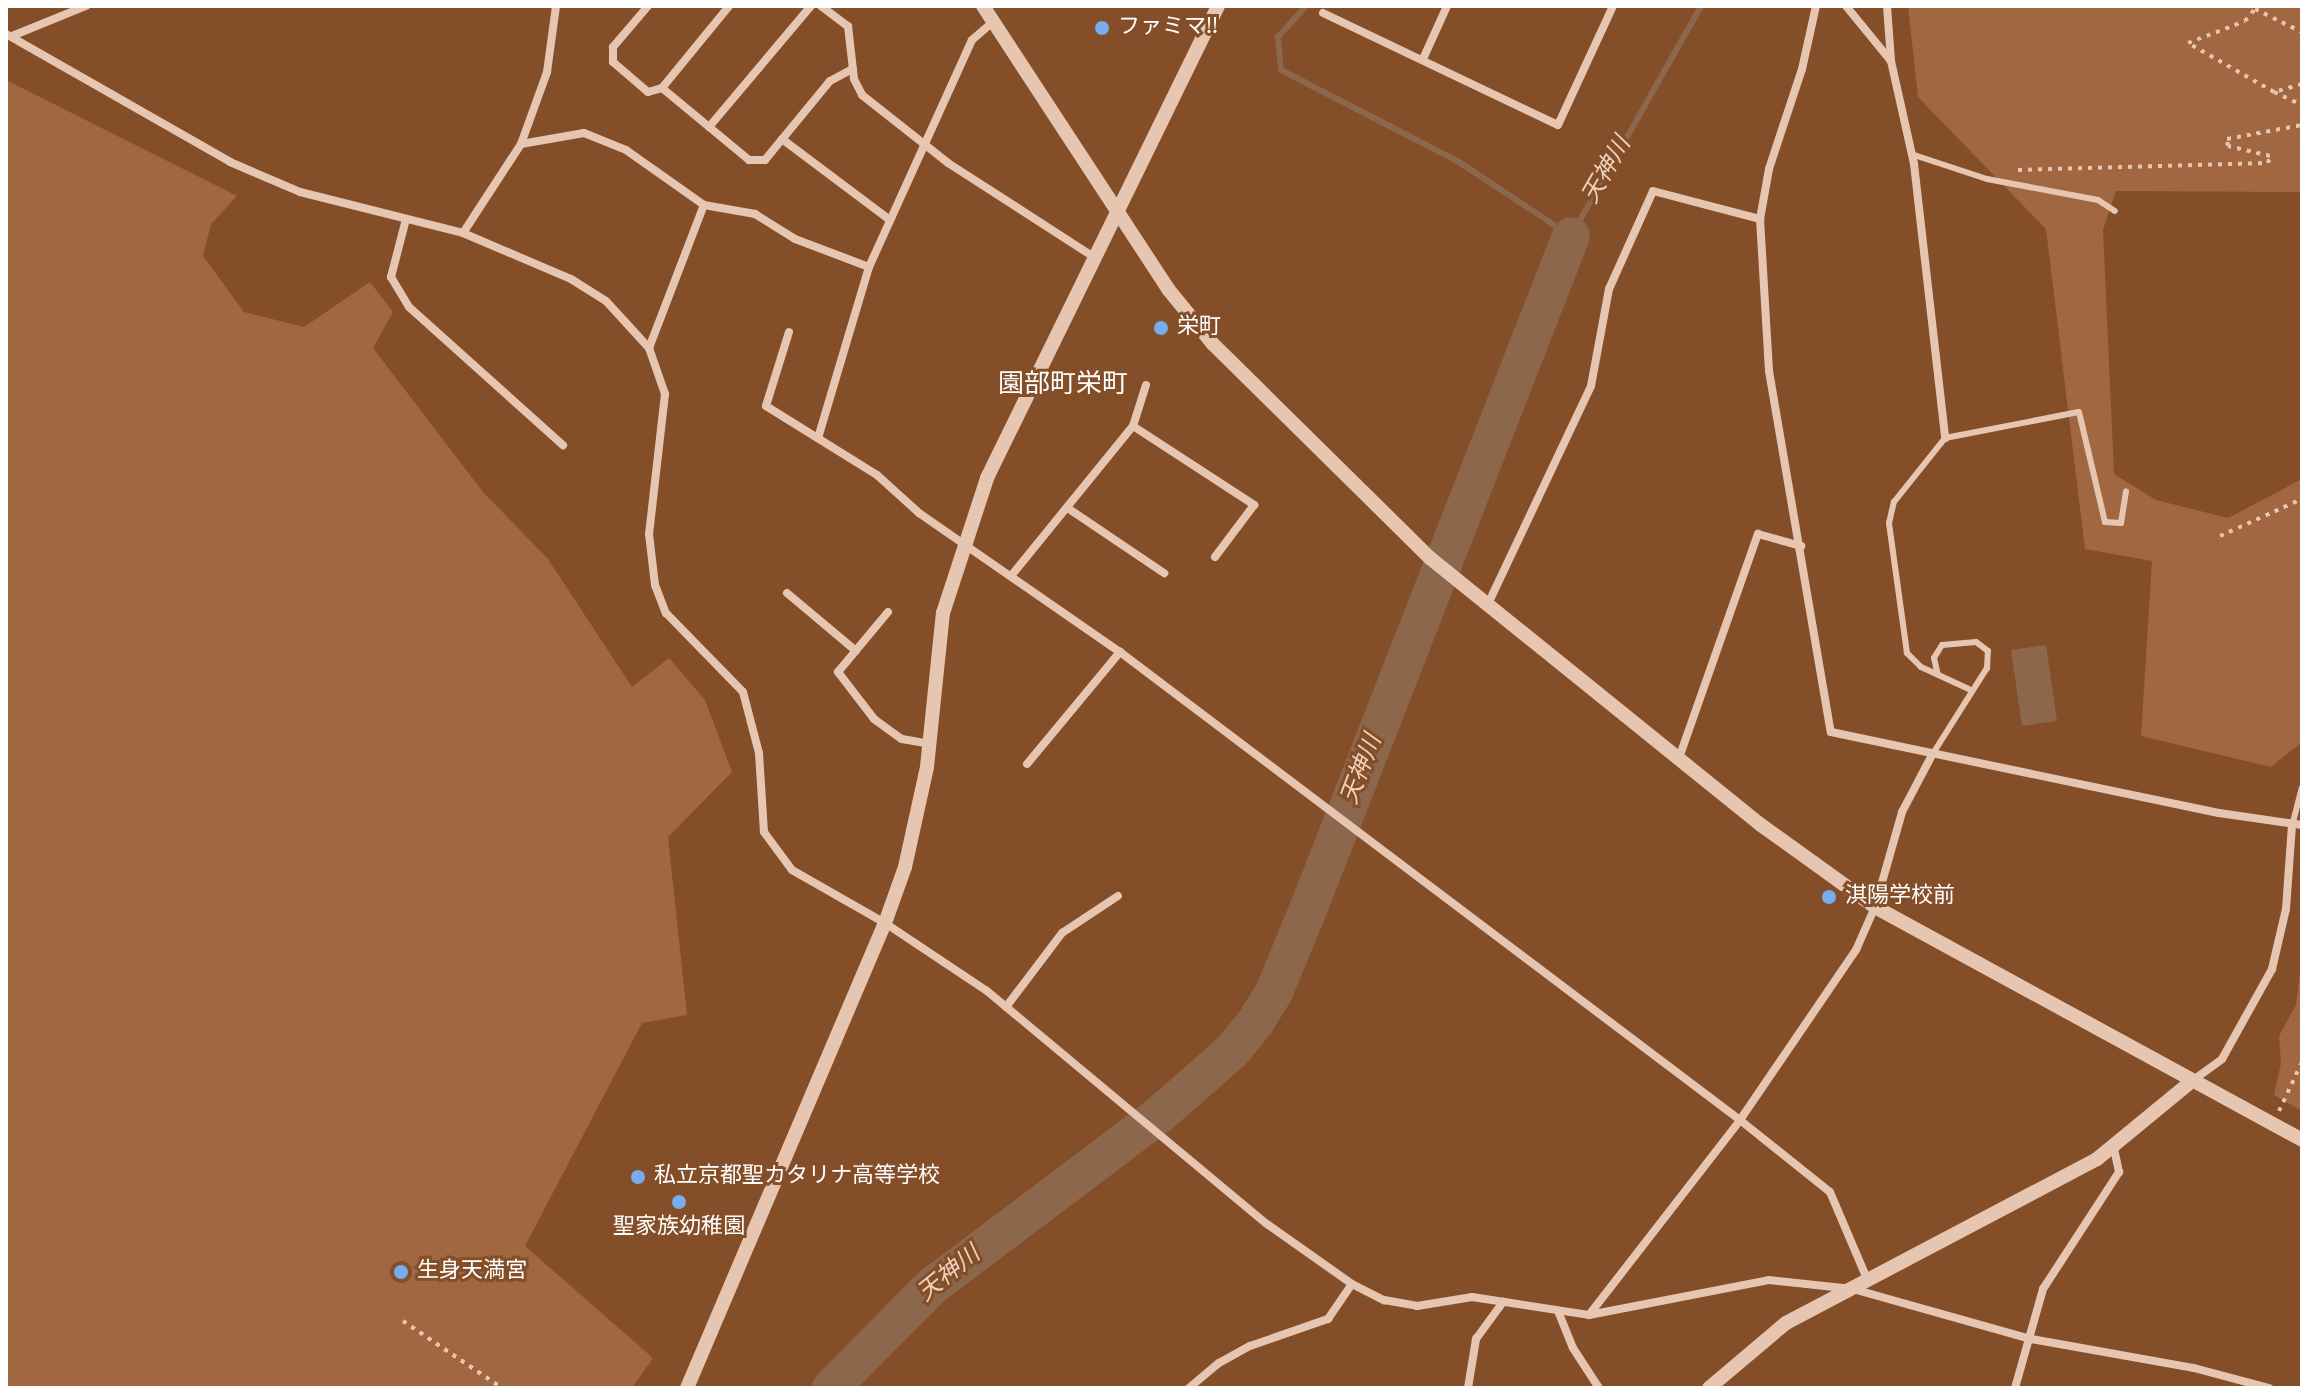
<!DOCTYPE html>
<meta charset="utf-8">
<style>
body{margin:0}
#map{position:relative;width:2308px;height:1394px;overflow:hidden;background:#834e28;font-family:Overpass,"Noto Sans JP",sans-serif}
div>[style]{position:absolute}
.green>*{inset:0;background:#a16740}
.water>*{inset:0;background:#8d674c}
.stream>*{height:6px;margin:-3px;padding:0 3px;transform-origin:3px;border-radius:3px;background:#8d674c}
.river>*{height:38px;margin:-19px;padding:0 19px;transform-origin:19px;border-radius:19px;background:#8d674c}
.path>*{height:4px;margin-top:-2px;transform-origin:0;background:repeating-linear-gradient(90deg,#e7c6b1 0 4px,transparent 0 10px)}
.service>*{height:6px;margin:-3px;padding:0 3px;transform-origin:3px;border-radius:3px;background:#e7c6b1}
.minor>*{height:8px;margin:-4px;padding:0 4px;transform-origin:4px;border-radius:4px;background:#e7c6b1}
.tertiary>*{height:14px;margin:-7px;padding:0 7px;transform-origin:7px;border-radius:7px;background:#e7c6b1}
.dots>*{width:22px;height:22px;translate:-50% -50%;box-sizing:border-box;border:4px solid #834e28;border-radius:50%}
span{translate:-50% -50%;white-space:nowrap;text-align:center;line-height:1.15;-webkit-text-stroke:6px #834e28;paint-order:stroke}
.poi-label{font-size:22px;color:#fff}
.left{translate:0 -50%;text-align:left}
.water-label{font-size:24px;color:#eed0bd;font-style:italic}
.quarter-label{font-size:26px;color:#fff}
.frame{position:absolute;inset:0;border:8px solid #fff;pointer-events:none}
</style>
<div id="map">
<div class="green">
<i style="clip-path:polygon(1908px 6px,2302px 6px,2302px 192px,2116px 191px,2103px 230px,2114px 474px,2156px 500px,2228px 518px,2302px 479px,2302px 742px,2271px 767px,2141px 736px,2152px 561px,2085px 549px,2046px 229px,1918px 97px)"></i>
<i style="clip-path:polygon(6px 80px,237px 196px,211px 224px,203px 256px,244px 312px,304px 327px,370px 282px,393px 312px,373px 348px,483px 492px,548px 559px,632px 687px,669px 658px,705px 700px,732px 772px,668px 837px,687px 1015px,642px 1023px,525px 1246px,653px 1358px,632px 1388px,6px 1388px)"></i>
<i style="clip-path:polygon(2302px 956px,2302px 1111px,2274px 1095px,2281px 1063px,2279px 1036px,2296px 1005px)"></i>
</div>
<div class="water">
<i style="clip-path:polygon(2046px 645px,2057px 721px,2022px 726px,2011px 650px)"></i>
</div>
<div class="stream">
<i style="left:1306px;top:6px;width:42px;rotate:132.1deg"></i>
<i style="left:1278px;top:37px;width:33px;rotate:85deg"></i>
<i style="left:1281px;top:70px;width:200px;rotate:27.3deg"></i>
<i style="left:1459px;top:162px;width:134px;rotate:33.5deg"></i>
<i style="left:1571px;top:236px;width:264px;rotate:-60.5deg"></i>
</div>
<div class="river">
<i style="left:831px;top:1388px;width:142px;rotate:-45.3deg"></i>
<i style="left:931px;top:1287px;width:286px;rotate:-37deg"></i>
<i style="left:1159px;top:1115px;width:97px;rotate:-41.2deg"></i>
<i style="left:1232px;top:1051px;width:38px;rotate:-51deg"></i>
<i style="left:1256px;top:1021px;width:34px;rotate:-58deg"></i>
<i style="left:1274px;top:992px;width:92px;rotate:-67.6deg"></i>
<i style="left:1309px;top:907px;width:720px;rotate:-68.67deg"></i>
</div>
<div class="path">
<i style="left:2302px;top:84px;width:29px;rotate:164deg"></i>
<i style="left:2274px;top:92px;width:31px;rotate:25deg"></i>
<i style="left:2274px;top:92px;width:99px;rotate:-150.3deg"></i>
<i style="left:2188px;top:43px;width:61px;rotate:-21.1deg"></i>
<i style="left:2245px;top:21px;width:16px;rotate:-50deg"></i>
<i style="left:2255px;top:9px;width:52px;rotate:26.1deg"></i>
<i style="left:2018px;top:170px;width:250px;rotate:-1.6deg"></i>
<i style="left:2268px;top:163px;width:7px;rotate:-74deg"></i>
<i style="left:2270px;top:156px;width:43px;rotate:-166.6deg"></i>
<i style="left:2228px;top:146px;width:7px;rotate:-98deg"></i>
<i style="left:2227px;top:139px;width:76px;rotate:-10.6deg"></i>
<i style="left:2220px;top:536px;width:90px;rotate:-24.3deg"></i>
<i style="left:2279px;top:1111px;width:54px;rotate:-64.9deg"></i>
<i style="left:403px;top:1321px;width:120px;rotate:34.1deg"></i>
</div>
<div class="service">
<i style="left:1911px;top:154px;width:80px;rotate:18.2deg"></i>
<i style="left:1987px;top:179px;width:113px;rotate:10.7deg"></i>
<i style="left:2098px;top:200px;width:20px;rotate:33deg"></i>
<i style="left:1971px;top:690px;width:55px;rotate:-155.3deg"></i>
<i style="left:1921px;top:667px;width:20px;rotate:-135deg"></i>
<i style="left:1907px;top:653px;width:131px;rotate:-97.9deg"></i>
<i style="left:1889px;top:523px;width:22px;rotate:-77deg"></i>
<i style="left:1894px;top:502px;width:82px;rotate:-51.4deg"></i>
<i style="left:1945px;top:438px;width:136px;rotate:-11deg"></i>
<i style="left:2079px;top:412px;width:113px;rotate:76.7deg"></i>
<i style="left:2105px;top:522px;width:16px;rotate:4deg"></i>
<i style="left:2121px;top:523px;width:32px;rotate:-81deg"></i>
<i style="left:1932px;top:755px;width:103px;rotate:-57.7deg"></i>
<i style="left:1987px;top:668px;width:17px;rotate:-87deg"></i>
<i style="left:1988px;top:651px;width:15px;rotate:-143deg"></i>
<i style="left:1976px;top:642px;width:34px;rotate:175deg"></i>
<i style="left:1942px;top:645px;width:15px;rotate:122deg"></i>
<i style="left:1934px;top:658px;width:17px;rotate:77deg"></i>
<i style="left:2292px;top:826px;width:40px;rotate:-75.6deg"></i>
</div>
<div class="minor">
<i style="left:648px;top:6px;width:54px;rotate:130.5deg"></i>
<i style="left:613px;top:47px;width:15px;rotate:90deg"></i>
<i style="left:613px;top:62px;width:46px;rotate:40.6deg"></i>
<i style="left:648px;top:92px;width:15px;rotate:-16deg"></i>
<i style="left:662px;top:88px;width:106px;rotate:-50.7deg"></i>
<i style="left:821px;top:6px;width:34px;rotate:37deg"></i>
<i style="left:848px;top:26px;width:53px;rotate:83.5deg"></i>
<i style="left:854px;top:79px;width:18px;rotate:63deg"></i>
<i style="left:862px;top:95px;width:110px;rotate:38.3deg"></i>
<i style="left:948px;top:163px;width:174px;rotate:32.8deg"></i>
<i style="left:1816px;top:6px;width:65px;rotate:102.5deg"></i>
<i style="left:1802px;top:69px;width:105px;rotate:108.3deg"></i>
<i style="left:1769px;top:169px;width:51px;rotate:100.2deg"></i>
<i style="left:1760px;top:219px;width:152px;rotate:86.6deg"></i>
<i style="left:1769px;top:371px;width:366px;rotate:80.3deg"></i>
<i style="left:1831px;top:732px;width:396px;rotate:11.8deg"></i>
<i style="left:2219px;top:813px;width:84px;rotate:8.2deg"></i>
<i style="left:1846px;top:6px;width:71px;rotate:50.7deg"></i>
<i style="left:1887px;top:6px;width:55px;rotate:85.8deg"></i>
<i style="left:1891px;top:61px;width:106px;rotate:77.4deg"></i>
<i style="left:1914px;top:164px;width:276px;rotate:83.5deg"></i>
<i style="left:1323px;top:13px;width:260px;rotate:25.5deg"></i>
<i style="left:1558px;top:125px;width:131px;rotate:-65.2deg"></i>
<i style="left:6px;top:34px;width:258px;rotate:29.7deg"></i>
<i style="left:230px;top:162px;width:76px;rotate:23.2deg"></i>
<i style="left:300px;top:192px;width:168px;rotate:14.1deg"></i>
<i style="left:463px;top:233px;width:117px;rotate:23.1deg"></i>
<i style="left:571px;top:279px;width:41px;rotate:32.2deg"></i>
<i style="left:606px;top:301px;width:64px;rotate:47.5deg"></i>
<i style="left:649px;top:348px;width:49px;rotate:70.8deg"></i>
<i style="left:665px;top:394px;width:141px;rotate:96.5deg"></i>
<i style="left:649px;top:534px;width:51px;rotate:83.3deg"></i>
<i style="left:655px;top:585px;width:30px;rotate:69deg"></i>
<i style="left:666px;top:613px;width:110px;rotate:45.7deg"></i>
<i style="left:743px;top:692px;width:63px;rotate:75.3deg"></i>
<i style="left:759px;top:753px;width:79px;rotate:86.4deg"></i>
<i style="left:764px;top:832px;width:47px;rotate:53.6deg"></i>
<i style="left:792px;top:870px;width:107px;rotate:29.7deg"></i>
<i style="left:885px;top:923px;width:123px;rotate:33.7deg"></i>
<i style="left:987px;top:991px;width:364px;rotate:39.8deg"></i>
<i style="left:1267px;top:1224px;width:104px;rotate:35.2deg"></i>
<i style="left:1352px;top:1284px;width:36px;rotate:27deg"></i>
<i style="left:1384px;top:1300px;width:34px;rotate:10deg"></i>
<i style="left:1417px;top:1306px;width:56px;rotate:-9.3deg"></i>
<i style="left:1472px;top:1297px;width:118px;rotate:8.7deg"></i>
<i style="left:1589px;top:1315px;width:183px;rotate:-11deg"></i>
<i style="left:1769px;top:1280px;width:84px;rotate:6.1deg"></i>
<i style="left:1853px;top:1289px;width:185px;rotate:15.7deg"></i>
<i style="left:2031px;top:1339px;width:166px;rotate:10.1deg"></i>
<i style="left:2194px;top:1368px;width:78px;rotate:14.9deg"></i>
<i style="left:12px;top:36px;width:80px;rotate:-22.1deg"></i>
<i style="left:1423px;top:59px;width:58px;rotate:-65.6deg"></i>
<i style="left:662px;top:88px;width:113px;rotate:39.6deg"></i>
<i style="left:749px;top:160px;width:16px"></i>
<i style="left:765px;top:160px;width:102px;rotate:-50.6deg"></i>
<i style="left:830px;top:81px;width:26px;rotate:-28deg"></i>
<i style="left:709px;top:127px;width:158px;rotate:-49.9deg"></i>
<i style="left:782px;top:139px;width:135px;rotate:36.9deg"></i>
<i style="left:521px;top:144px;width:64px;rotate:-9.9deg"></i>
<i style="left:584px;top:133px;width:45px;rotate:22deg"></i>
<i style="left:626px;top:150px;width:95px;rotate:35.2deg"></i>
<i style="left:704px;top:205px;width:52px;rotate:10deg"></i>
<i style="left:755px;top:214px;width:47px;rotate:32deg"></i>
<i style="left:795px;top:239px;width:79px;rotate:20.7deg"></i>
<i style="left:406px;top:219px;width:60px;rotate:104.5deg"></i>
<i style="left:391px;top:277px;width:35px;rotate:59deg"></i>
<i style="left:409px;top:307px;width:207px;rotate:41.9deg"></i>
<i style="left:463px;top:233px;width:106px;rotate:-56.9deg"></i>
<i style="left:521px;top:144px;width:77px;rotate:-70.1deg"></i>
<i style="left:547px;top:72px;width:67px;rotate:-82.2deg"></i>
<i style="left:789px;top:332px;width:77px;rotate:107.3deg"></i>
<i style="left:766px;top:406px;width:131px;rotate:31.9deg"></i>
<i style="left:877px;top:475px;width:57px;rotate:42.1deg"></i>
<i style="left:919px;top:513px;width:244px;rotate:34.7deg"></i>
<i style="left:1120px;top:652px;width:777px;rotate:37.05deg"></i>
<i style="left:1740px;top:1120px;width:115px;rotate:38.7deg"></i>
<i style="left:1830px;top:1192px;width:97px;rotate:66.9deg"></i>
<i style="left:649px;top:348px;width:153px;rotate:-69deg"></i>
<i style="left:1133px;top:426px;width:145px;rotate:33.1deg"></i>
<i style="left:1254px;top:505px;width:65px;rotate:126.9deg"></i>
<i style="left:818px;top:438px;width:178px;rotate:-73.4deg"></i>
<i style="left:869px;top:267px;width:249px;rotate:-65.6deg"></i>
<i style="left:972px;top:40px;width:29px;rotate:-41deg"></i>
<i style="left:1069px;top:509px;width:115px;rotate:34deg"></i>
<i style="left:1011px;top:576px;width:193px;rotate:-50.9deg"></i>
<i style="left:1133px;top:426px;width:43px;rotate:-72.4deg"></i>
<i style="left:787px;top:593px;width:90px;rotate:40deg"></i>
<i style="left:1488px;top:604px;width:241px;rotate:-64.7deg"></i>
<i style="left:1591px;top:386px;width:99px;rotate:-79.5deg"></i>
<i style="left:1609px;top:289px;width:107px;rotate:-65.8deg"></i>
<i style="left:1653px;top:191px;width:111px;rotate:14.7deg"></i>
<i style="left:888px;top:612px;width:78px;rotate:129.8deg"></i>
<i style="left:838px;top:672px;width:59px;rotate:52.5deg"></i>
<i style="left:874px;top:719px;width:34px;rotate:36deg"></i>
<i style="left:902px;top:739px;width:28px;rotate:10deg"></i>
<i style="left:1679px;top:758px;width:238px;rotate:-70.6deg"></i>
<i style="left:1758px;top:534px;width:45px;rotate:15.6deg"></i>
<i style="left:1027px;top:764px;width:146px;rotate:-50.3deg"></i>
<i style="left:1006px;top:1007px;width:93px;rotate:-52.9deg"></i>
<i style="left:1062px;top:933px;width:67px;rotate:-33.5deg"></i>
<i style="left:2192px;top:1081px;width:37px;rotate:-36deg"></i>
<i style="left:2222px;top:1059px;width:103px;rotate:-60.9deg"></i>
<i style="left:2272px;top:969px;width:62px;rotate:-76.9deg"></i>
<i style="left:2286px;top:909px;width:83px;rotate:-85.9deg"></i>
<i style="left:1558px;top:1311px;width:40px;rotate:68deg"></i>
<i style="left:1573px;top:1348px;width:48px;rotate:57deg"></i>
<i style="left:1589px;top:1315px;width:247px;rotate:-52.2deg"></i>
<i style="left:1740px;top:1120px;width:206px;rotate:-55.7deg"></i>
<i style="left:1856px;top:950px;width:47px;rotate:-66.2deg"></i>
<i style="left:1875px;top:907px;width:99px;rotate:-74.1deg"></i>
<i style="left:1902px;top:812px;width:64px;rotate:-62.2deg"></i>
<i style="left:1189px;top:1388px;width:39px;rotate:-40deg"></i>
<i style="left:1219px;top:1363px;width:35px;rotate:-29deg"></i>
<i style="left:1250px;top:1346px;width:83px;rotate:-19.1deg"></i>
<i style="left:1328px;top:1319px;width:42px;rotate:-55.6deg"></i>
<i style="left:1468px;top:1388px;width:50px;rotate:-80.7deg"></i>
<i style="left:1476px;top:1339px;width:46px;rotate:-53.9deg"></i>
<i style="left:2015px;top:1388px;width:103px;rotate:-74.2deg"></i>
<i style="left:2043px;top:1289px;width:140px;rotate:-57deg"></i>
<i style="left:2119px;top:1172px;width:25px;rotate:-102deg"></i>
</div>
<div class="tertiary">
<i style="left:983px;top:6px;width:338px;rotate:56.8deg"></i>
<i style="left:1168px;top:289px;width:71px;rotate:50.7deg"></i>
<i style="left:1213px;top:344px;width:305px;rotate:44.6deg"></i>
<i style="left:1430px;top:558px;width:425px;rotate:38.9deg"></i>
<i style="left:1761px;top:825px;width:140px;rotate:35.7deg"></i>
<i style="left:1875px;top:907px;width:486px;rotate:28.6deg"></i>
<i style="left:687px;top:1388px;width:505px;rotate:-66.94deg"></i>
<i style="left:885px;top:923px;width:59px;rotate:-70.3deg"></i>
<i style="left:905px;top:867px;width:102px;rotate:-77.6deg"></i>
<i style="left:927px;top:767px;width:155px;rotate:-84.1deg"></i>
<i style="left:943px;top:613px;width:142px;rotate:-71.9deg"></i>
<i style="left:987px;top:478px;width:525px;rotate:-63.92deg"></i>
<i style="left:1709px;top:1388px;width:101px;rotate:-40.2deg"></i>
<i style="left:1786px;top:1323px;width:352px;rotate:-27.8deg"></i>
<i style="left:2097px;top:1159px;width:123px;rotate:-39.4deg"></i>
</div>
<div class="dots">
<i style="left:1102px;top:28px;background:#77acee"></i>
<i style="left:1161px;top:328px;background:#77acee"></i>
<i style="left:1829px;top:897px;background:#77acee"></i>
<i style="left:638px;top:1177px;background:#77acee"></i>
<i style="left:679px;top:1202px;background:#77acee"></i>
<i style="left:401px;top:1272px;background:#77acee"></i>
</div>
<div class="poi-label">
<span class="left" style="left:1118px;top:28px">ファミマ!!</span>
<span class="left" style="left:1177px;top:328px">栄町</span>
<span class="left" style="left:1845px;top:897px">淇陽学校前</span>
<span class="left" style="left:654px;top:1177px">私立京都聖カタリナ高等学校</span>
<span style="left:679px;top:1228px">聖家族幼稚園</span>
<span class="left" style="left:417px;top:1272px">生身天満宮</span>
</div>
<div class="water-label">
<span style="left:1608px;top:171px;rotate:-60deg">天神川</span>
<span style="left:1363px;top:770px;rotate:-69deg">天神川</span>
<span style="left:950px;top:1275px;rotate:-39deg">天神川</span>
</div>
<div class="quarter-label">
<span style="left:1063px;top:386px">園部町栄町</span>
</div>
<div class="frame"></div>
</div>
